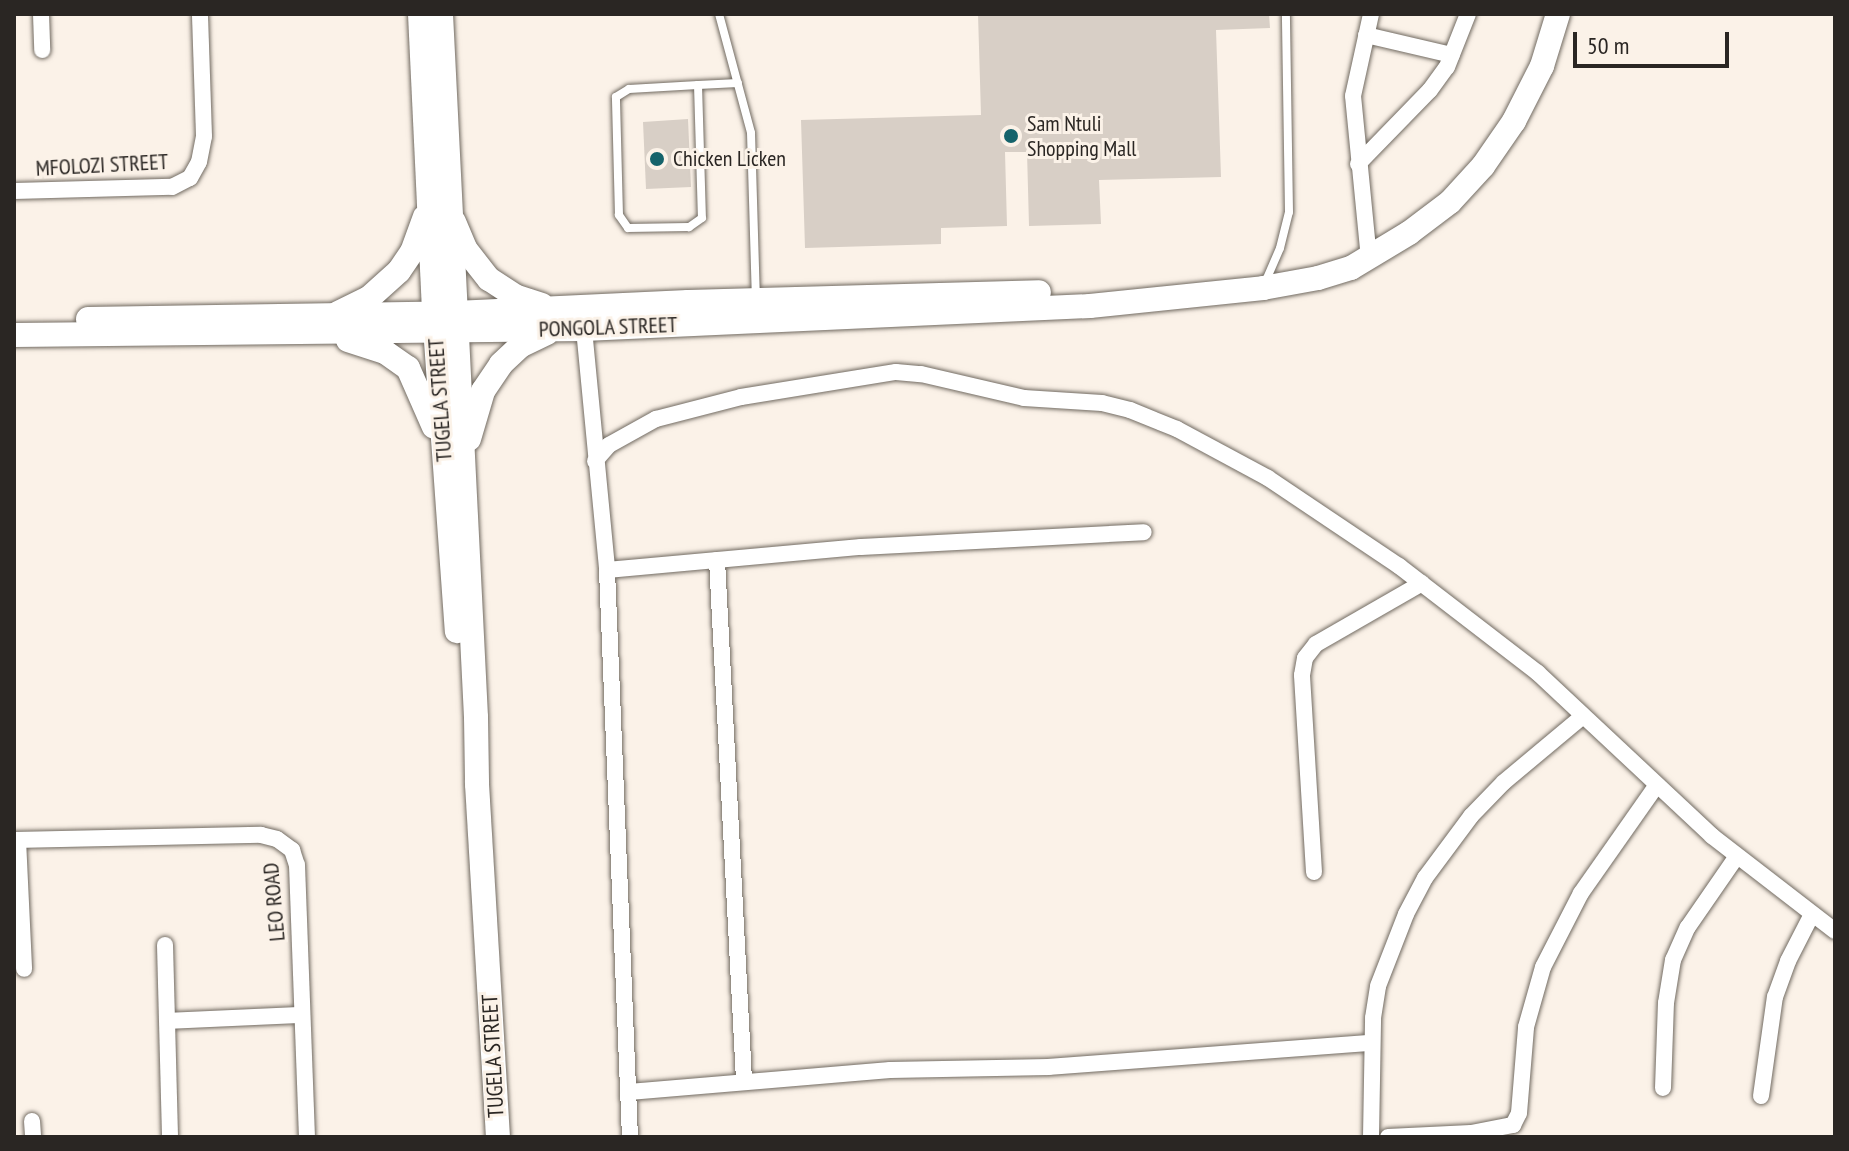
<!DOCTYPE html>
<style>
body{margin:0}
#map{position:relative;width:1849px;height:1151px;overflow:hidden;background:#fbf2e8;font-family:"PT Sans Narrow",sans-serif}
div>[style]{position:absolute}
.building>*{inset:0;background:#d8cfc6}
.roads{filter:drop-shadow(0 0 2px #716a61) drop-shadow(0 0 2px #716a61)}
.lane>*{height:8px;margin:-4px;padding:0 4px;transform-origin:4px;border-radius:4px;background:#fff}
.street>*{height:16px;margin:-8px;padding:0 8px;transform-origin:8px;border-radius:8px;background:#fff}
.secondary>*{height:24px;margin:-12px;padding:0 12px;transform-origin:12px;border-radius:12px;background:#fff}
.dots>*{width:22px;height:22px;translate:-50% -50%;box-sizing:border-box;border:4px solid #fbf2e8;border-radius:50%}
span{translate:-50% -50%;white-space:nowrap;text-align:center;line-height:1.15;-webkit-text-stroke:6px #fbf2e8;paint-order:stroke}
.poi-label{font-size:22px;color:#2a2623}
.left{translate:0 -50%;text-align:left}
.street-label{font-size:22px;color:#2a2623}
.frame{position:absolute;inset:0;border:16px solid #2a2623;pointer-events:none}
.scale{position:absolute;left:1573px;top:32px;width:156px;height:36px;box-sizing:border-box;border:4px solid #2a2623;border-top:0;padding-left:10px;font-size:24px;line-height:28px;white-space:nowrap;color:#2a2623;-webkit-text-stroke:6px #fbf2e8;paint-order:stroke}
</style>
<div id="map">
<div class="building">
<i style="clip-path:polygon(978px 14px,1269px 14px,1270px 28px,1216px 30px,1221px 177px,1099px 180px,1101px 224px,1029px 226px,1027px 152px,1005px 152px,1007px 226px,941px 228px,941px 244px,805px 248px,801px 120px,981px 115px)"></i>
<i style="clip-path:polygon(688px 119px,691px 187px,646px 189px,643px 122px)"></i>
</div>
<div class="roads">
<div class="lane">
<i style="left:719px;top:14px;width:123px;rotate:74.9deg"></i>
<i style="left:751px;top:133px;width:164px;rotate:88.3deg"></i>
<i style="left:698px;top:85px;width:133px;rotate:88.3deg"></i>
<i style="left:702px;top:218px;width:16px;rotate:145deg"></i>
<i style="left:689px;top:227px;width:61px;rotate:179.1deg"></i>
<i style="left:628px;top:228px;width:16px;rotate:-125deg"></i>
<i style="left:619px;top:215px;width:118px;rotate:-91.5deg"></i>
<i style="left:616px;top:97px;width:15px;rotate:-32deg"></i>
<i style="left:629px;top:89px;width:69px;rotate:-3.3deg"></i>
<i style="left:698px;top:85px;width:40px;rotate:-2.9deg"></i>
<i style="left:1264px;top:285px;width:40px;rotate:-66.6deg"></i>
<i style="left:1280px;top:248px;width:37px;rotate:-76deg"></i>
<i style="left:1289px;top:212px;width:198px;rotate:-90.9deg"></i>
</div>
<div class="street">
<i style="left:41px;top:14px;width:36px;rotate:88deg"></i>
<i style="left:1366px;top:35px;width:88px;rotate:13.1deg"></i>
<i style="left:1358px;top:164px;width:103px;rotate:-45.8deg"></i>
<i style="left:1430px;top:90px;width:29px;rotate:-54deg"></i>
<i style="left:1447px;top:67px;width:57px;rotate:-68.4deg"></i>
<i style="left:14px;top:191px;width:158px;rotate:-1.5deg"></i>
<i style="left:172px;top:187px;width:20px;rotate:-27deg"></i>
<i style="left:190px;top:178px;width:18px;rotate:-61deg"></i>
<i style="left:199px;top:162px;width:26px;rotate:-79deg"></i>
<i style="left:204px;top:136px;width:122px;rotate:-91.9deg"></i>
<i style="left:1369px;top:259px;width:164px;rotate:-95.6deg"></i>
<i style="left:1353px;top:96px;width:84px;rotate:-77.6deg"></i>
<i style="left:584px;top:329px;width:242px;rotate:84.5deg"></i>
<i style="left:607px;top:570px;width:567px;rotate:87.68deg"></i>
<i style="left:595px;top:461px;width:21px;rotate:-49deg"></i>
<i style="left:609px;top:445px;width:54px;rotate:-29deg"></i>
<i style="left:656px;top:419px;width:88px;rotate:-14.5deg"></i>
<i style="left:741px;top:397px;width:157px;rotate:-9.2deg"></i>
<i style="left:896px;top:372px;width:25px;rotate:5deg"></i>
<i style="left:921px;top:374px;width:106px;rotate:13.1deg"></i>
<i style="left:1024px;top:398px;width:78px;rotate:3.7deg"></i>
<i style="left:1102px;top:403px;width:29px;rotate:14deg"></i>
<i style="left:1130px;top:410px;width:51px;rotate:22deg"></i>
<i style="left:1177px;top:429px;width:103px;rotate:28.3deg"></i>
<i style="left:1268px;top:478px;width:158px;rotate:33.9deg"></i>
<i style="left:1399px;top:566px;width:175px;rotate:37.6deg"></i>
<i style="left:1538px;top:673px;width:238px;rotate:43.1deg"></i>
<i style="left:1712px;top:836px;width:155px;rotate:37.7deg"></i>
<i style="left:717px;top:560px;width:522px;rotate:87.03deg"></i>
<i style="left:607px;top:570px;width:255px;rotate:-5.2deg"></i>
<i style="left:861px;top:547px;width:283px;rotate:-3deg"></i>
<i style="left:14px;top:840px;width:247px;rotate:-1.2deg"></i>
<i style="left:261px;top:835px;width:16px;rotate:14deg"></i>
<i style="left:277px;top:839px;width:19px;rotate:36deg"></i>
<i style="left:292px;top:850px;width:16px;rotate:72deg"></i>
<i style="left:297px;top:865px;width:272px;rotate:87.9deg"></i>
<i style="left:18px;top:840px;width:129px;rotate:87.3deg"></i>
<i style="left:1314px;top:872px;width:197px;rotate:-93.5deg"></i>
<i style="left:1302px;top:675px;width:17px;rotate:-80deg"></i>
<i style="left:1305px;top:658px;width:18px;rotate:-52deg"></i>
<i style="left:1316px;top:644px;width:122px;rotate:-29.9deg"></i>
<i style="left:165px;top:945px;width:192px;rotate:88.5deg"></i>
<i style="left:168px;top:1021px;width:134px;rotate:-2.6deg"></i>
<i style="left:1663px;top:1088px;width:85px;rotate:-88deg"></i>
<i style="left:1666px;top:1003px;width:44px;rotate:-80.8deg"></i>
<i style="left:1673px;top:960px;width:36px;rotate:-66deg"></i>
<i style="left:1688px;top:927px;width:86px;rotate:-55.4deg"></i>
<i style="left:629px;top:1092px;width:262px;rotate:-4.8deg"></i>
<i style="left:890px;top:1070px;width:159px;rotate:-1.1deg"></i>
<i style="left:1049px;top:1067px;width:322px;rotate:-4.3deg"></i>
<i style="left:1761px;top:1096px;width:100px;rotate:-82deg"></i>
<i style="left:1775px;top:997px;width:38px;rotate:-70deg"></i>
<i style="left:1788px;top:961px;width:53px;rotate:-62.9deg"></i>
<i style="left:32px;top:1121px;width:16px;rotate:86deg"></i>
<i style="left:1371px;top:1137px;width:119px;rotate:-89deg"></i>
<i style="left:1373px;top:1018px;width:32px;rotate:-81deg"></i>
<i style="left:1378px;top:986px;width:77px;rotate:-68.7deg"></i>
<i style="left:1406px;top:914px;width:41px;rotate:-62.2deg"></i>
<i style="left:1425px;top:878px;width:77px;rotate:-53.4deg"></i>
<i style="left:1471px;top:816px;width:47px;rotate:-45.9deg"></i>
<i style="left:1504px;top:782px;width:103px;rotate:-39.9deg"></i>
<i style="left:1388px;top:1137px;width:83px;rotate:-2.8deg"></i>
<i style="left:1471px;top:1133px;width:43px;rotate:-10.8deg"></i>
<i style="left:1513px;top:1125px;width:13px;rotate:-63deg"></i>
<i style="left:1519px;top:1113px;width:86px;rotate:-85.3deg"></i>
<i style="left:1526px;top:1027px;width:62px;rotate:-74.2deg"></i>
<i style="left:1543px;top:967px;width:83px;rotate:-62.8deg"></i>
<i style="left:1581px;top:893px;width:132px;rotate:-54.9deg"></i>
</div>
<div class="secondary">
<i style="left:420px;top:14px;width:299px;rotate:87.3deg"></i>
<i style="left:434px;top:313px;width:319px;rotate:85.9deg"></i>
<i style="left:441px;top:14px;width:704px;rotate:87.15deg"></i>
<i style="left:476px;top:717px;width:67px;rotate:89.1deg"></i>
<i style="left:477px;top:784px;width:354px;rotate:86.6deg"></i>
<i style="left:454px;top:222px;width:30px;rotate:67deg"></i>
<i style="left:466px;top:250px;width:37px;rotate:52deg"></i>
<i style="left:489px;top:279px;width:33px;rotate:33deg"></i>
<i style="left:517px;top:297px;width:26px;rotate:18deg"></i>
<i style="left:338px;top:313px;width:34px;rotate:-26deg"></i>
<i style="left:369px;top:298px;width:40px;rotate:-42deg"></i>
<i style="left:399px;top:271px;width:23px;rotate:-56deg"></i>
<i style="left:412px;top:252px;width:37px;rotate:-70deg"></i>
<i style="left:88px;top:319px;width:367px;rotate:-0.9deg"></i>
<i style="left:455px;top:313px;width:233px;rotate:-2.7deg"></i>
<i style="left:688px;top:302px;width:351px;rotate:-1.6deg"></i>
<i style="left:14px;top:335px;width:570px;rotate:-0.6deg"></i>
<i style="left:584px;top:329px;width:507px;rotate:-2.6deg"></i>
<i style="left:1090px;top:306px;width:174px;rotate:-5.9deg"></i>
<i style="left:1263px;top:288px;width:56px;rotate:-10.3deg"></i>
<i style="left:1318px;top:278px;width:34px;rotate:-17deg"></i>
<i style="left:1351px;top:268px;width:68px;rotate:-31.1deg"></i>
<i style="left:1409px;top:233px;width:51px;rotate:-37.1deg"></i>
<i style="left:1450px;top:202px;width:49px;rotate:-47.5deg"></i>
<i style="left:1483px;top:166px;width:55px;rotate:-55.4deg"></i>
<i style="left:1514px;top:121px;width:62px;rotate:-63deg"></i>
<i style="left:1542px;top:66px;width:54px;rotate:-72.9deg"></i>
<i style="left:348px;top:340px;width:39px;rotate:18deg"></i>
<i style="left:385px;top:352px;width:28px;rotate:35deg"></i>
<i style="left:408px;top:368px;width:64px;rotate:66.2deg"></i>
<i style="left:469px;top:439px;width:50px;rotate:-73.7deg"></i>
<i style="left:483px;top:391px;width:32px;rotate:-56deg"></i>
<i style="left:501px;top:364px;width:26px;rotate:-43deg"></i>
<i style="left:520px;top:346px;width:30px;rotate:-26deg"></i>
</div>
</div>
<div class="dots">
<i style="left:1011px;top:136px;background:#15636b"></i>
<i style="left:657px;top:159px;background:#15636b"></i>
</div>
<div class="poi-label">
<span class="left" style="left:1027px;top:136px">Sam Ntuli<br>Shopping Mall</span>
<span class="left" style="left:673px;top:159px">Chicken Licken</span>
</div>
<div class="street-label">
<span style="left:102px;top:165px;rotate:-3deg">MFOLOZI STREET</span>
<span style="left:608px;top:327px;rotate:-2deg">PONGOLA STREET</span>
<span style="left:440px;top:400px;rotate:-94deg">TUGELA STREET</span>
<span style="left:274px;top:902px;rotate:-95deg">LEO ROAD</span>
<span style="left:493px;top:1056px;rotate:-93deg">TUGELA STREET</span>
</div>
<div class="frame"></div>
<div class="scale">50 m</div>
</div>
